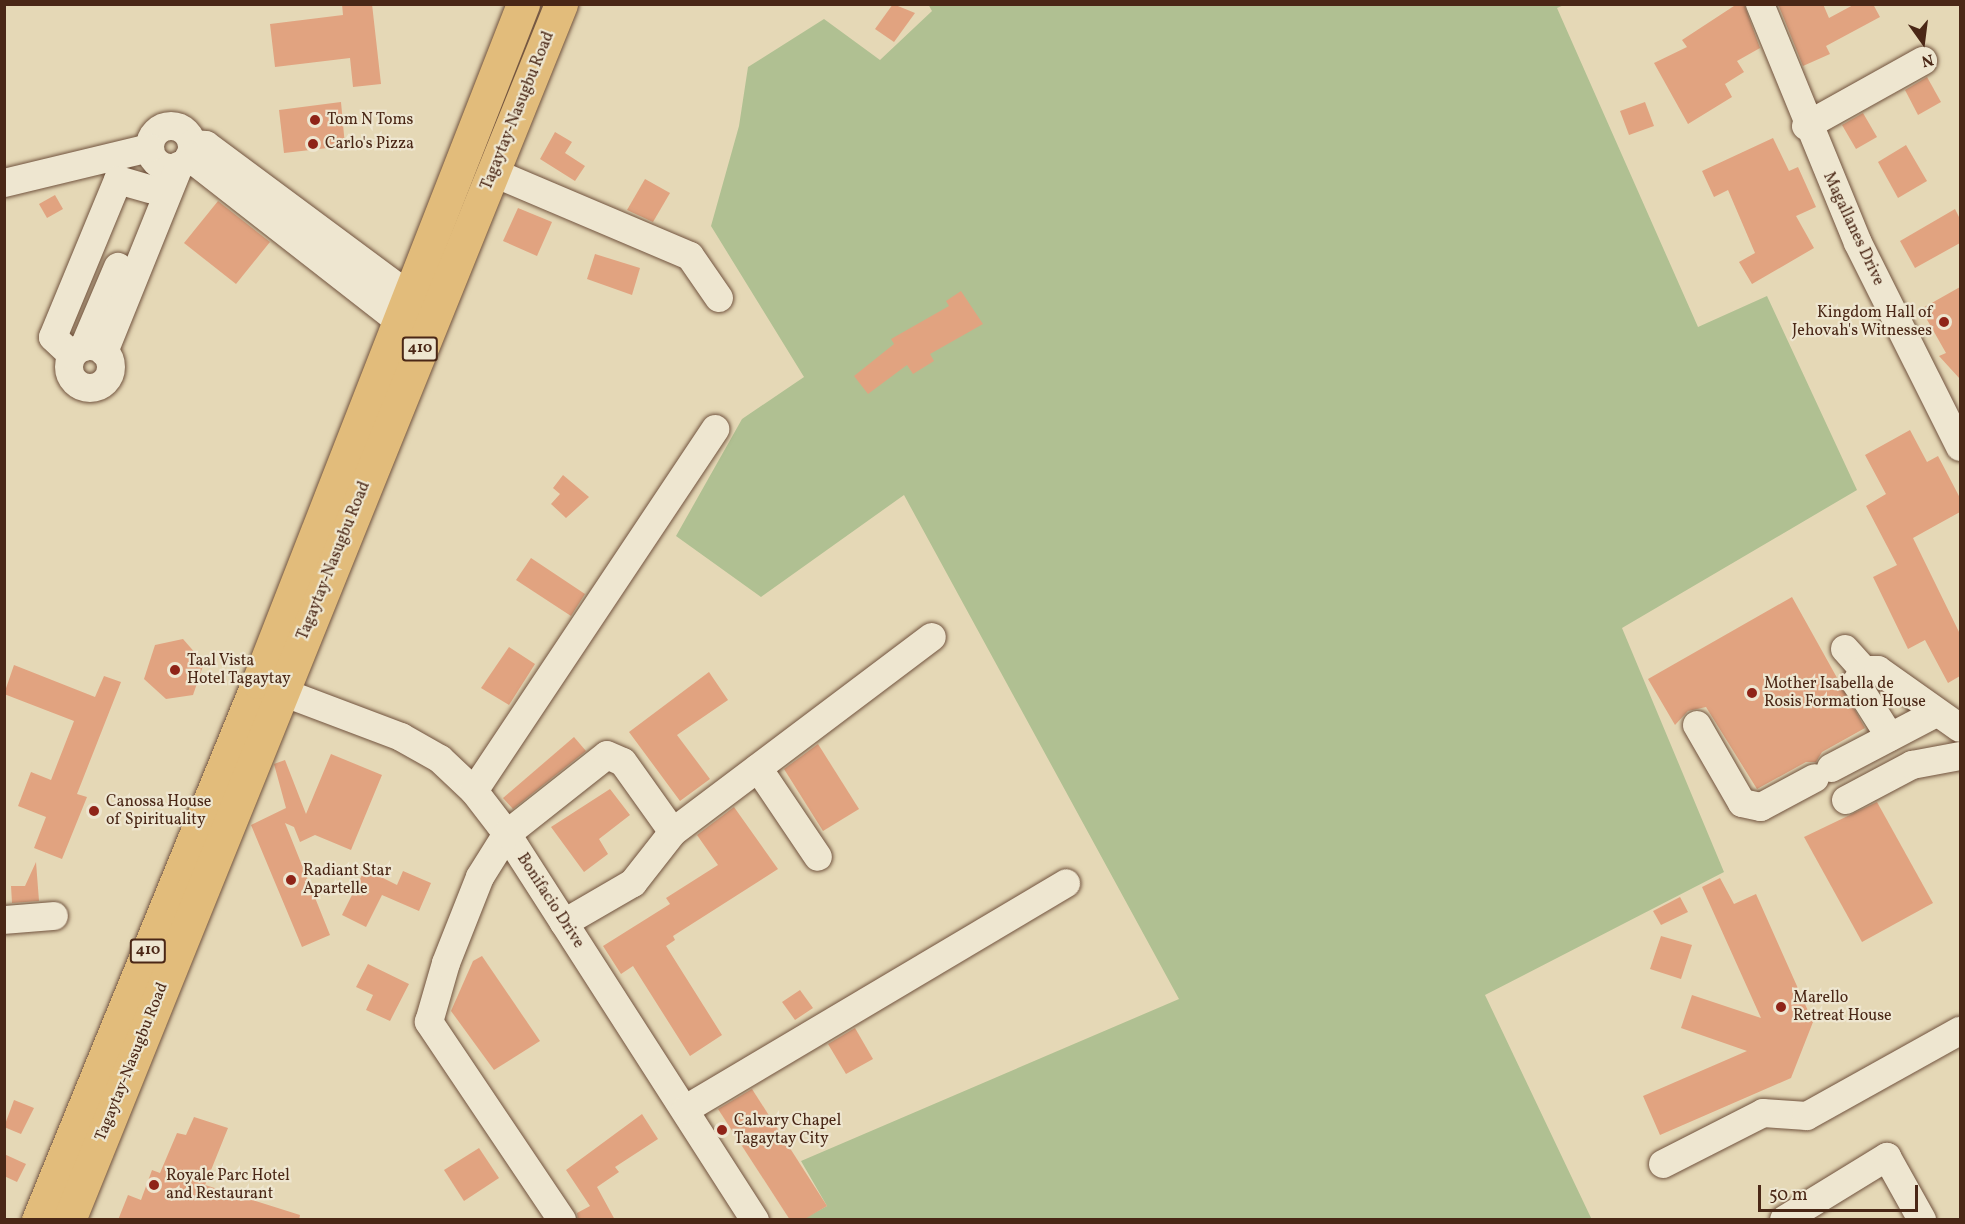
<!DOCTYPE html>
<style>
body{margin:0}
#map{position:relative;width:1965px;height:1224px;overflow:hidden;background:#e5d8b6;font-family:Vollkorn,serif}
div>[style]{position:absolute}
.green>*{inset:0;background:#b0c092}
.building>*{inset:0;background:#e1a380}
.roads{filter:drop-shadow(0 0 2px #71533e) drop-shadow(0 0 2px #71533e)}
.minor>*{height:28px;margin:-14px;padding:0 14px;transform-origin:14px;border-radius:14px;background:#eee6d0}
.minor>.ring{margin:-14px;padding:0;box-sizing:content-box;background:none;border:28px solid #eee6d0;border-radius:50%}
.major>*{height:33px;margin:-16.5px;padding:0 16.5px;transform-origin:16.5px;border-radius:16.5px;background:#e2bc7b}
.dots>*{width:16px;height:16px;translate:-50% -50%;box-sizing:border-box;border:3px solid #eee6d0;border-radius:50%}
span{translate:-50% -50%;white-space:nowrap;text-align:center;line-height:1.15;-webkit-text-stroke:4.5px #eee6d0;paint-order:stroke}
.shield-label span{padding:2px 4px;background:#eee6d0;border:2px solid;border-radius:4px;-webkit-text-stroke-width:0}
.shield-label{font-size:15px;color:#4a2716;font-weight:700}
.street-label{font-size:16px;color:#4a2716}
.poi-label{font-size:16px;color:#4a2716}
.left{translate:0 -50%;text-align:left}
.right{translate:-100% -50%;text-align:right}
.frame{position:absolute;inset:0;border:6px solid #4a2716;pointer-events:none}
.north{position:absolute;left:1893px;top:12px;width:60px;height:60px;-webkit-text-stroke:4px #eee6d0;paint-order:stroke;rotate:166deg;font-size:16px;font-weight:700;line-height:24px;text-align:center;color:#4a2716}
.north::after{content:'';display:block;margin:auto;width:21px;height:27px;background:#4a2716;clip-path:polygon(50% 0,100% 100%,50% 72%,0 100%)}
.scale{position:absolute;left:1758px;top:1185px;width:160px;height:27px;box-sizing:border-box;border:3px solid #4a2716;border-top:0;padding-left:8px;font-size:18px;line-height:21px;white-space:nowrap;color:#4a2716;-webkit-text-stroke:4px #eee6d0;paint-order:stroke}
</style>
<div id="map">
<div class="green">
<i style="clip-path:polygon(928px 4px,1564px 5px,1557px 8px,1698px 327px,1767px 296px,1857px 490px,1622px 628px,1724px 872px,1485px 995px,1592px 1220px,803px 1219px,827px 1206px,801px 1161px,1179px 999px,904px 495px,761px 597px,676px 536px,742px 419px,804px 377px,711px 226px,739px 126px,748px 67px,824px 19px,880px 60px,932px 11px)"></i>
</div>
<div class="building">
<i style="clip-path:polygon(342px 4px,372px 4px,381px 84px,353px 87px,350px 58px,275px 67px,270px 24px,343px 15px)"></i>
<i style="clip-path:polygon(893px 4px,915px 13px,894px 42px,875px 29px)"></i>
<i style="clip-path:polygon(1737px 4px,1744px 4px,1760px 48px,1737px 61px,1744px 72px,1725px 84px,1732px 97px,1688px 124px,1654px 63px,1687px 47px,1682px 40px)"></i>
<i style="clip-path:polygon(1778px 4px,1823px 4px,1829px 18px,1855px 4px,1873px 4px,1880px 17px,1826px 46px,1830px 54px,1803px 66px)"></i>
<i style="clip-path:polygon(1927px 77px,1941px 102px,1918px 115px,1905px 90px)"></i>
<i style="clip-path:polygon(341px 102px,345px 146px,284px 153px,279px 110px)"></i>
<i style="clip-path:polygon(1645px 102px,1654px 126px,1629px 135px,1620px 111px)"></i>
<i style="clip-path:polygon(1863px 113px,1877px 137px,1856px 149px,1842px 125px)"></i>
<i style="clip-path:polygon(555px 132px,572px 142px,565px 153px,585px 166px,575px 181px,540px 159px)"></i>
<i style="clip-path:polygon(1773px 138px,1789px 171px,1798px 167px,1816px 207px,1796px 216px,1814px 248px,1752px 284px,1739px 262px,1755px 253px,1728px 190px,1714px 197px,1702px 171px)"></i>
<i style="clip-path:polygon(1906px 145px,1927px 181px,1898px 198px,1878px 162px)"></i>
<i style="clip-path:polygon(645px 179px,670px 193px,653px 222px,627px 210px)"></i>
<i style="clip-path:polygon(55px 195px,63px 209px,47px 218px,39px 204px)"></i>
<i style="clip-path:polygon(218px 201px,270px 242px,236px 284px,184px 243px)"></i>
<i style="clip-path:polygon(518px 208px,552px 222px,537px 256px,503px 241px)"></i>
<i style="clip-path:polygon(1955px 209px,1960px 219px,1960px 243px,1915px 268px,1900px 241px)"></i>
<i style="clip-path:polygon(595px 254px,640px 268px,632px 295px,587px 279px)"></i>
<i style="clip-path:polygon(1960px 287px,1960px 379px,1939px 356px,1946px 353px,1921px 309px)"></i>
<i style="clip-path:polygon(961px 291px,983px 324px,930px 354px,934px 361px,913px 374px,907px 365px,868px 394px,854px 376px,894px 344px,891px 339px,949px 306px,946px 301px)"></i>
<i style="clip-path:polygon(1910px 430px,1927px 462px,1938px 456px,1960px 498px,1960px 512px,1913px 538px,1960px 634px,1960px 676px,1948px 683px,1925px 640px,1908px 649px,1873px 577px,1897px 565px,1866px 506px,1886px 494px,1865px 455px)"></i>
<i style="clip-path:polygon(563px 475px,589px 497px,566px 518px,551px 504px,560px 494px,553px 488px)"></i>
<i style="clip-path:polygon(531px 558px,585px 594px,571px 616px,516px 580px)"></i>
<i style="clip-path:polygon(1792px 597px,1865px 728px,1822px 752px,1816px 762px,1806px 762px,1757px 789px,1706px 707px,1688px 711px,1675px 725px,1648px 679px)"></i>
<i style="clip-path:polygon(183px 639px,204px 663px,193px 695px,166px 699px,144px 679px,155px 645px)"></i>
<i style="clip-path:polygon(509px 647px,535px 664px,509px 705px,481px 688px)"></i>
<i style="clip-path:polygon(14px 665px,95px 697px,104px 676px,121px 682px,77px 794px,87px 797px,62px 859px,34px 848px,46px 817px,18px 806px,31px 772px,51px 780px,74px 721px,4px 694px)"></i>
<i style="clip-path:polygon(709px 672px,728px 700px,677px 735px,710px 779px,680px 801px,629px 732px)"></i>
<i style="clip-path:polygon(574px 737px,586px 751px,513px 809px,503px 798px)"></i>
<i style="clip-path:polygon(818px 744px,859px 809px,823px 831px,784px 769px)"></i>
<i style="clip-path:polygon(331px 754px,382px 775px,351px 850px,315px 835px,300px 842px,294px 827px,285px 823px,330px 935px,302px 947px,251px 825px,286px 808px,274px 764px,285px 760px,306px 814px)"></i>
<i style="clip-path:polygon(610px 789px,630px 815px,599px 839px,608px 854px,584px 872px,551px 827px)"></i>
<i style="clip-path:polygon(1877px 802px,1933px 903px,1862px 942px,1804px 837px)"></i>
<i style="clip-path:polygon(734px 807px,778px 869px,673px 936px,675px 940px,666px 946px,722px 1035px,690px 1056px,633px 966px,621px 974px,603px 946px,670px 904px,666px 898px,718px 865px,697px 835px)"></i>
<i style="clip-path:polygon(36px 862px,39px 901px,12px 903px,11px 886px,25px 886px)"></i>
<i style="clip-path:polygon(365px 869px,397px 885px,403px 871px,431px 883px,419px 911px,382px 895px,366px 927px,342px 915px)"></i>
<i style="clip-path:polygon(1720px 878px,1734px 904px,1756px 894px,1813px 1022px,1791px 1078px,1660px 1135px,1643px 1096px,1747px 1051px,1681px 1028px,1692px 995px,1761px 1018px,1702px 887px)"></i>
<i style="clip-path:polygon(1680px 897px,1688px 912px,1661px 925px,1653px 911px)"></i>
<i style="clip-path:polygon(1661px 936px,1692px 945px,1681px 979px,1650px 969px)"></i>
<i style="clip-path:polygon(482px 956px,540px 1041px,494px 1070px,451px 1011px,473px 961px)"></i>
<i style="clip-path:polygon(368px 964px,409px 984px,390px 1021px,366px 1010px,373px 995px,356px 987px)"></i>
<i style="clip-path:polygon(800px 990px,813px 1008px,795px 1020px,782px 1002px)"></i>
<i style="clip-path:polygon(855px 1028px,873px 1059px,846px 1074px,828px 1044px)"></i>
<i style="clip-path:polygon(752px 1089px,827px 1206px,803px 1220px,790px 1220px,718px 1109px)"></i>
<i style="clip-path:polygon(14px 1100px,34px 1108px,21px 1134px,4px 1127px)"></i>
<i style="clip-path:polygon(642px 1114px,658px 1139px,615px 1167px,619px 1172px,597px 1187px,615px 1220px,578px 1220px,577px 1213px,590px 1206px,566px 1170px)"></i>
<i style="clip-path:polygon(194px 1117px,228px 1128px,205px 1185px,300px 1215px,299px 1220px,118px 1220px,128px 1195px,141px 1200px,152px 1170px,160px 1173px,177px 1133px,186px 1135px)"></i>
<i style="clip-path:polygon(479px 1148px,499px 1178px,464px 1201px,444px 1170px)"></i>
<i style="clip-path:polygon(4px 1154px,26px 1164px,17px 1182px,4px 1176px)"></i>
</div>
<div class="roads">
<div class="minor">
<i style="left:1760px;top:4px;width:258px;rotate:67.7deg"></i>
<i style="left:1858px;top:243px;width:228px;rotate:63.4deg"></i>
<i style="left:1806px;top:126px;width:134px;rotate:-29.1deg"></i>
<i class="ring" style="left:150px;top:126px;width:14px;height:14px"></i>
<i style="left:192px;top:144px;width:14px;rotate:4deg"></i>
<i style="left:206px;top:145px;width:253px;rotate:36.6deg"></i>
<i style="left:189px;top:157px;width:266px;rotate:38deg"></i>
<i style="left:492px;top:172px;width:215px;rotate:23deg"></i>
<i style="left:690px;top:256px;width:51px;rotate:55.4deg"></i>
<i style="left:4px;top:183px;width:150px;rotate:-13.5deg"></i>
<i class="ring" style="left:69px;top:346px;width:14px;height:14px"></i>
<i style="left:84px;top:347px;width:87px;rotate:-67deg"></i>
<i style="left:104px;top:352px;width:201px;rotate:-68deg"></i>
<i style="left:72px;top:355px;width:26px;rotate:-137deg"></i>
<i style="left:53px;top:337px;width:170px;rotate:-67.5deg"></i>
<i style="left:118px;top:180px;width:33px;rotate:16deg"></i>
<i style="left:1845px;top:649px;width:28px;rotate:48deg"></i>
<i style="left:261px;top:684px;width:150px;rotate:20.7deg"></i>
<i style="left:401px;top:737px;width:45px;rotate:29.4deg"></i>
<i style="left:440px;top:759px;width:47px;rotate:43.3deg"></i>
<i style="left:474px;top:791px;width:54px;rotate:52.5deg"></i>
<i style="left:507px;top:834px;width:459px;rotate:57.3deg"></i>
<i style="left:1697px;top:725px;width:90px;rotate:60deg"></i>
<i style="left:1742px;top:803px;width:19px;rotate:12deg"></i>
<i style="left:1761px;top:807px;width:61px;rotate:-28.2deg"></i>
<i style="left:1890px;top:737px;width:64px;rotate:-122.2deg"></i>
<i style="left:1856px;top:683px;width:15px;rotate:-58deg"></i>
<i style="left:1864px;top:670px;width:14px"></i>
<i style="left:1878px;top:670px;width:100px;rotate:35.3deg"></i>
<i style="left:758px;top:768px;width:107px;rotate:56deg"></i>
<i style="left:1831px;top:768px;width:119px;rotate:-27.6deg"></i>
<i style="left:474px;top:791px;width:435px;rotate:-56.3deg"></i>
<i style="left:1846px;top:800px;width:75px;rotate:-27.9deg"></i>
<i style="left:1912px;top:765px;width:49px;rotate:-10.6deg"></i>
<i style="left:4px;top:920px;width:50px;rotate:-4.6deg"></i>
<i style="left:564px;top:923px;width:80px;rotate:-30.1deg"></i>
<i style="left:633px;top:883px;width:65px;rotate:-51.9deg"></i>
<i style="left:673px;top:832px;width:324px;rotate:-37deg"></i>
<i style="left:686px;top:1109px;width:442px;rotate:-30.7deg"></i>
<i style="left:1663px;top:1164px;width:112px;rotate:-27deg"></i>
<i style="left:1763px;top:1113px;width:44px;rotate:3.9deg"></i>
<i style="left:1807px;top:1116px;width:175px;rotate:-29.1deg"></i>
<i style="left:562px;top:1220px;width:239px;rotate:-123.9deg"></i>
<i style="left:429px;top:1022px;width:61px;rotate:-73.9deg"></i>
<i style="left:446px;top:963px;width:92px;rotate:-68.4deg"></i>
<i style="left:480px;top:877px;width:51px;rotate:-57.9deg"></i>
<i style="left:507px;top:834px;width:127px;rotate:-38.3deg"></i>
<i style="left:607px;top:755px;width:17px;rotate:24deg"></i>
<i style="left:623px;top:762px;width:86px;rotate:54.5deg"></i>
<i style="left:1784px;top:1220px;width:121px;rotate:-31.5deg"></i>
<i style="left:1887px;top:1157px;width:72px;rotate:60.9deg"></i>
</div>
<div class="major">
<i style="left:38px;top:1220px;width:581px;rotate:-67.76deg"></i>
<i style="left:258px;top:682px;width:728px;rotate:-68.65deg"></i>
<i style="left:69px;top:1220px;width:1312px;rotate:-67.97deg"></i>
</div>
</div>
<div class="dots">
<i style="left:315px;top:120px;background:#8f2418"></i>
<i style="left:313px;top:144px;background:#8f2418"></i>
<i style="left:1944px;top:322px;background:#8f2418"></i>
<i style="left:175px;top:670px;background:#8f2418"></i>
<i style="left:1752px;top:693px;background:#8f2418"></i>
<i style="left:94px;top:811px;background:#8f2418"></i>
<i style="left:291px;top:880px;background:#8f2418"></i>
<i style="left:1781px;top:1007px;background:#8f2418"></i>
<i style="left:722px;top:1130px;background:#8f2418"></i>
<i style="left:154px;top:1185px;background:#8f2418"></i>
</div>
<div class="shield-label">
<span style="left:420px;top:349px">410</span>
<span style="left:148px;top:951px">410</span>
</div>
<div class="street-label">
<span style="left:518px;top:111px;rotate:-68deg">Tagaytay-Nasugbu Road</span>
<span style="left:1853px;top:229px;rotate:65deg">Magallanes Drive</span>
<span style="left:334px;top:561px;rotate:-68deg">Tagaytay-Nasugbu Road</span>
<span style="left:550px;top:901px;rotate:57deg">Bonifacio Drive</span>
<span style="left:132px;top:1062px;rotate:-68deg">Tagaytay-Nasugbu Road</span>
</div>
<div class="poi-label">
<span class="left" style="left:327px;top:120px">Tom N Toms</span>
<span class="left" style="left:325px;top:144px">Carlo's Pizza</span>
<span class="right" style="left:1932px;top:322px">Kingdom Hall of<br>Jehovah's Witnesses</span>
<span class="left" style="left:187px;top:670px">Taal Vista<br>Hotel Tagaytay</span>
<span class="left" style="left:1764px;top:693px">Mother Isabella de<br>Rosis Formation House</span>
<span class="left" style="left:106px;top:811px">Canossa House<br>of Spirituality</span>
<span class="left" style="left:303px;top:880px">Radiant Star<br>Apartelle</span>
<span class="left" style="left:1793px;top:1007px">Marello<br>Retreat House</span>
<span class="left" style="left:734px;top:1130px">Calvary Chapel<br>Tagaytay City</span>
<span class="left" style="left:166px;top:1185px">Royale Parc Hotel<br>and Restaurant</span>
</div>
<div class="frame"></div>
<div class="north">N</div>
<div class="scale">50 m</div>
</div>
